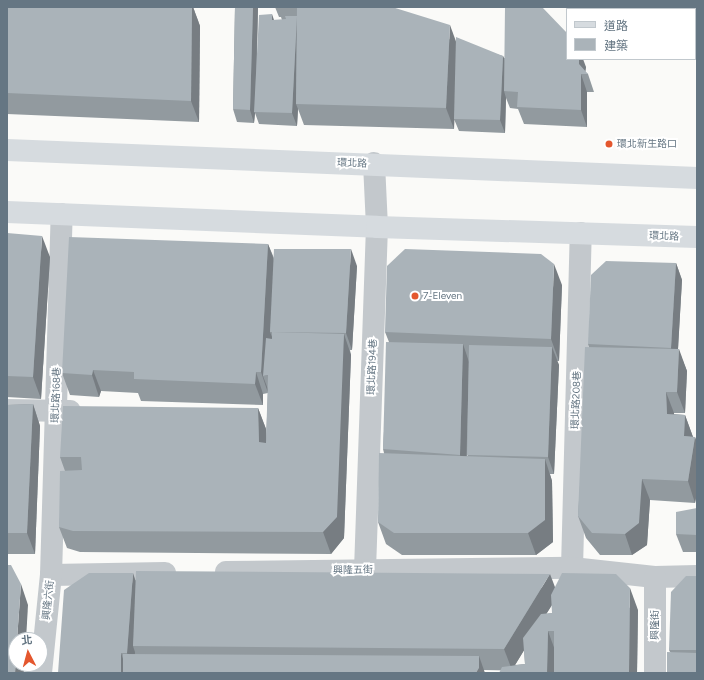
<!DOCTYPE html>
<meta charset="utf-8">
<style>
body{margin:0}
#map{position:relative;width:704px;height:680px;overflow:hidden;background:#fafaf8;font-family:Figtree,"Noto Sans TC",sans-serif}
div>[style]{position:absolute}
.minor>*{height:22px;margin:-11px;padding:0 11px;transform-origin:11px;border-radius:11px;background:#c3c8cc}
.major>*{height:22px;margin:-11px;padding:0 11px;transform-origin:11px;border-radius:11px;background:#d6dbdf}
.wall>*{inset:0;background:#929a9f}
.shaded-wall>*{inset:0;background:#777d82}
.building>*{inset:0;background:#aab3b9}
.dots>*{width:11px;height:11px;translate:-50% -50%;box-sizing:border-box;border:2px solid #fff;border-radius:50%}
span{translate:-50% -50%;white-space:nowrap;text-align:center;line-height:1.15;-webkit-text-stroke:4px #fff;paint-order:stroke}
.poi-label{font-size:10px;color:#657683}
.left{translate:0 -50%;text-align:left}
.street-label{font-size:10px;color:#657683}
.frame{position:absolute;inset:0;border:8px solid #657683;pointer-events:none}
.legend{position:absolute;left:566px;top:8px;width:130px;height:52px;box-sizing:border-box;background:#fff;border:1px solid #c1c8cd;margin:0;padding:5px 7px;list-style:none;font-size:12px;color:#657683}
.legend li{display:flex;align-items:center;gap:8px;height:20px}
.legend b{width:20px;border:1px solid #c1c8cd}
.north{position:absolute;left:8px;top:632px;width:40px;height:40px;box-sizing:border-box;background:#fff;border:1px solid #c1c8cd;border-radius:50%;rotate:354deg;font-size:11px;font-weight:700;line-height:16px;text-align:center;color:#657683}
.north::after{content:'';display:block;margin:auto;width:14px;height:18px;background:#e4572e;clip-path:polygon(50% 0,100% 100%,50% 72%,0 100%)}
</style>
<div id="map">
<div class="minor">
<i style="left:7px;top:410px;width:63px;rotate:0.9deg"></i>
<i style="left:572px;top:568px;width:335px;rotate:-88.5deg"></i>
<i style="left:365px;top:570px;width:343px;rotate:-88deg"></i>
<i style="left:377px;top:227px;width:64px;rotate:-92.7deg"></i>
<i style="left:226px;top:572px;width:346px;rotate:-0.7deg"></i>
<i style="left:572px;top:568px;width:83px;rotate:6.2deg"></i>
<i style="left:655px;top:577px;width:42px;rotate:-1.4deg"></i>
<i style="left:51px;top:575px;width:114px;rotate:-1deg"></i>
<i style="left:655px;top:577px;width:96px;rotate:90deg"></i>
<i style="left:41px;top:673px;width:99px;rotate:-84.2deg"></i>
<i style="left:51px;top:575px;width:361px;rotate:-88.3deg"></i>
</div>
<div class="major">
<i style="left:7px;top:150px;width:691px;rotate:2.32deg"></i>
<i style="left:7px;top:212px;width:370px;rotate:2.3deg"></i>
<i style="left:377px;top:227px;width:320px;rotate:1.8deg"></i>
</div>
<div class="wall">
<i style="clip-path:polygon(7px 7px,193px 7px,200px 26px,199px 122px,7px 114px)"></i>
<i style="clip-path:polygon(235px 7px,258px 7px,257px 59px,274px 20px,282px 20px,281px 17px,279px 17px,275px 7px,392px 7px,456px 43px,503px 56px,504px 58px,567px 59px,586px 67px,585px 72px,588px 74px,594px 92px,587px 92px,587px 127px,524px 124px,518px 109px,510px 108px,506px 98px,505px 133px,459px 131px,454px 119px,454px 129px,304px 125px,298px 109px,297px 126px,259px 124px,255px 113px,254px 123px,237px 122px,233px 109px)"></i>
<i style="clip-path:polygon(7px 233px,50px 257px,41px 399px,7px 397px)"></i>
<i style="clip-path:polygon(268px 244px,274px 258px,357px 266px,352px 350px,350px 350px,351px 355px,344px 538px,331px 554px,80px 552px,67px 548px,59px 527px,65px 471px,60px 457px,258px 408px,266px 429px,266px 440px,268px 393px,263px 394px,263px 405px,141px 401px,138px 393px,101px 391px,99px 397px,70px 395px,62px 373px)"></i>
<i style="clip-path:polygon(676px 263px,682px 280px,678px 349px,687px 371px,685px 413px,674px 413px,674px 414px,685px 415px,693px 437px,695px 437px,697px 443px,697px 493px,695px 503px,650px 500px,647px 545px,632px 555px,600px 555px,586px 538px,578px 516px,589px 347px,588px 344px)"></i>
<i style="clip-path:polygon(evenodd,562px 285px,559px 361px,557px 361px,559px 365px,554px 474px,550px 474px,552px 481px,553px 542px,536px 555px,402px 555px,386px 544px,378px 522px,384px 453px,383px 449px,389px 342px,385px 332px,562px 285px,468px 424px,467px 455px,468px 456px,467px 456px,468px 424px)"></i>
<i style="clip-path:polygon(33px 404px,40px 426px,35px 554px,7px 554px,7px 405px)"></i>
<i style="clip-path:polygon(697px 508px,697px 552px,683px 552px,676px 534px)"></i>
<i style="clip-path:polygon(697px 576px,697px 673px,670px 652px,669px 650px)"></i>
<i style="clip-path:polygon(evenodd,135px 580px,555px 588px,638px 610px,637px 673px,484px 670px,58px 673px,135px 580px,552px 605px,552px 613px,546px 614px,552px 605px,135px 580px,524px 650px,525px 664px,515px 665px,524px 650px)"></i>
</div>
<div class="shaded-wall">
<i style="clip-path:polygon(192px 7px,193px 7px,200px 26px,199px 122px,191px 101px)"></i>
<i style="clip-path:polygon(253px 7px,258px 7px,255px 112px,254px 112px,255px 113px,254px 123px,250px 110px)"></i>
<i style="clip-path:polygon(272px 14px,276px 26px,272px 20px)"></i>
<i style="clip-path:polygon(297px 16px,296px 104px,298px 109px,297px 126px,292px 113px)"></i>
<i style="clip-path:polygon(450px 25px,458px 47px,454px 129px,446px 108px)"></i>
<i style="clip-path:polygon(503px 56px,508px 68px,504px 91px,506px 98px,505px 133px,500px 120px)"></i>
<i style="clip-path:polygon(577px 59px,583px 59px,586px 67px,585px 74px,582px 74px)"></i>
<i style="clip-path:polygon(581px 74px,587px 92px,587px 127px,581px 110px)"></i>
<i style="clip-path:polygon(42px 236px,50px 257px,41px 399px,33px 377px)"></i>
<i style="clip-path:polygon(268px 244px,276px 265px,270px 332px,272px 337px,268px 375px,263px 376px,269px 392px,268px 393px,261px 372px)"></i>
<i style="clip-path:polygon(351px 249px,357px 266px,352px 350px,346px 333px)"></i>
<i style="clip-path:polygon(676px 263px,682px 280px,677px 366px,671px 348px)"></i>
<i style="clip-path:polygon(554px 264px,562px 285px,559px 361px,551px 339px)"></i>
<i style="clip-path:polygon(344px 334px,351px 355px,344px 538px,331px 554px,323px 532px)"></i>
<i style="clip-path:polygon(463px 344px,469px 362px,466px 473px,460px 455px)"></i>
<i style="clip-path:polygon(552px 347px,559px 365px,554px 474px,548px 457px)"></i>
<i style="clip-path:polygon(679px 349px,687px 371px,685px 413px,677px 392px)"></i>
<i style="clip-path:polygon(93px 370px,101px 391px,99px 397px,92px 375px)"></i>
<i style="clip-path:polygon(256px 372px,263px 394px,263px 405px,255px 384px)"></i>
<i style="clip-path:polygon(666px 392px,674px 413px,675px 435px,667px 414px)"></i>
<i style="clip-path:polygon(33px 404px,40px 426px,35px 554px,27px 533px)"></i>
<i style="clip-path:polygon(258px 408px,266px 429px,267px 463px,259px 442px)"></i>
<i style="clip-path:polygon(685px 415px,693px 437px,684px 436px)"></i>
<i style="clip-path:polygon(695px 437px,697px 443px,697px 493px,695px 503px,688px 481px)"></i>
<i style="clip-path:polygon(545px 459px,552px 481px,553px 542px,536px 555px,528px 533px)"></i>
<i style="clip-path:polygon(642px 479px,650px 500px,647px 545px,632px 555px,625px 534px)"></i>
<i style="clip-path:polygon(133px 573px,139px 591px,133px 646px,135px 652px,134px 670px,127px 653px)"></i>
<i style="clip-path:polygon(550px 574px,558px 595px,512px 670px,504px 649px)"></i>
<i style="clip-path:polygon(21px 584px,28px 605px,26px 640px,17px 640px)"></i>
<i style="clip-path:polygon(630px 588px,638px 610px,637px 673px,629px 673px)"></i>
<i style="clip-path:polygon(548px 631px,556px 653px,556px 673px,547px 673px)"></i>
<i style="clip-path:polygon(16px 652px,16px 664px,24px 664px,24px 673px,15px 673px)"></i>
<i style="clip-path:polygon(121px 653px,127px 671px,127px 673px,121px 673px)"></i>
<i style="clip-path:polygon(479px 656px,485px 673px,476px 673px)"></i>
</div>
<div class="building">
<i style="clip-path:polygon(7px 7px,192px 7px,191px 101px,7px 93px)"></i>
<i style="clip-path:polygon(235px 7px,253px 7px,250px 110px,233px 109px)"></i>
<i style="clip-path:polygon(297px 7px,392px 7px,450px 25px,446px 108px,296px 104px)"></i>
<i style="clip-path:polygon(505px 7px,542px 7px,567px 33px,567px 59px,579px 59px,579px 64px,588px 74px,581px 74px,581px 110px,517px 107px,518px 92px,504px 91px)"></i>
<i style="clip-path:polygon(272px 14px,272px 20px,286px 19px,285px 16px,297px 16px,292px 113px,254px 112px,259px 15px)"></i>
<i style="clip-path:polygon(456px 37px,503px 56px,500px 120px,454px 119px)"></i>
<i style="clip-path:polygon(7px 233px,42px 236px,33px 377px,7px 376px)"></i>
<i style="clip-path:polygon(69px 237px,268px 244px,261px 372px,256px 372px,255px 384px,134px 379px,134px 372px,93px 370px,92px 375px,62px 373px)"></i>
<i style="clip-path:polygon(274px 249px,351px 249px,346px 333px,270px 332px)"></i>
<i style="clip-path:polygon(405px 249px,541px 254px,554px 264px,551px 339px,385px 332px,387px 266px)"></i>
<i style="clip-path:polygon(606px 261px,676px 263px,671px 348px,588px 344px,591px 275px)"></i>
<i style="clip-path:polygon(272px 332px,344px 334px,337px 517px,323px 532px,73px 531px,59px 527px,60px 471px,82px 470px,81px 457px,60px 457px,63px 406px,258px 408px,259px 442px,266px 443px,268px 375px,263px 376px,266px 338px,272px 339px)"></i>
<i style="clip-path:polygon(386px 342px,463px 344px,460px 455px,383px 449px)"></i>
<i style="clip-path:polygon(469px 345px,552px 347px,548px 457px,467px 455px)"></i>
<i style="clip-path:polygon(585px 347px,679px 349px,677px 392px,666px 392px,667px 414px,685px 415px,684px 436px,695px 437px,688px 481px,642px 479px,639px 523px,625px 534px,592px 533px,578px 516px)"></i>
<i style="clip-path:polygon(33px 404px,27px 533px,7px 533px,7px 405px)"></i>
<i style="clip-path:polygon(379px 453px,545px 459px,545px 520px,528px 533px,394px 533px,378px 522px)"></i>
<i style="clip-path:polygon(697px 508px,697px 535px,676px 534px,676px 512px)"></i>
<i style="clip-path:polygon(7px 565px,11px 565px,21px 584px,17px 640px,16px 640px,16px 652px,15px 673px,7px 673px)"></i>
<i style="clip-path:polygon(136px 571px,550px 574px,504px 649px,133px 646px)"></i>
<i style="clip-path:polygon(89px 573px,133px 573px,127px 653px,121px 653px,121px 673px,58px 673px,64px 590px)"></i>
<i style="clip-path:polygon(562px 573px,616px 574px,630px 588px,629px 673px,554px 673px,554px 631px,548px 631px,547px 673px,499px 673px,502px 667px,525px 664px,523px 638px,541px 614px,552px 613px,551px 595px)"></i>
<i style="clip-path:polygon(686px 576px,697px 576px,697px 650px,669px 650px,671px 592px)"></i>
<i style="clip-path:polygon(667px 652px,697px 653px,697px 673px,667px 673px)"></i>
<i style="clip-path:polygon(123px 654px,479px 656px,479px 668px,476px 673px,123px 673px)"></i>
</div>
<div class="dots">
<i style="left:609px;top:144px;background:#e4572e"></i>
<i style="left:415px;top:296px;background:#e4572e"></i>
</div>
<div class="poi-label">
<span class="left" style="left:617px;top:144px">環北新生路口</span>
<span class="left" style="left:423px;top:296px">7-Eleven</span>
</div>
<div class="street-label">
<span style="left:352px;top:163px;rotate:2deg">環北路</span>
<span style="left:664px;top:236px;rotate:2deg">環北路</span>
<span style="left:372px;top:367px;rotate:-88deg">環北路194巷</span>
<span style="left:56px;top:395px;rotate:-88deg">環北路168巷</span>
<span style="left:576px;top:400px;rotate:-88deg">環北路208巷</span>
<span style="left:353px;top:570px;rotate:-1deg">興隆五街</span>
<span style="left:48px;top:600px;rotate:-84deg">興隆六街</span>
<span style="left:655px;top:625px;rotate:-90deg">興隆街</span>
</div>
<div class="frame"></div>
<ul class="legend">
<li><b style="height:5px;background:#d6dbdf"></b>道路</li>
<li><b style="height:11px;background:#aab3b9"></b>建築</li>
</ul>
<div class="north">北</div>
</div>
